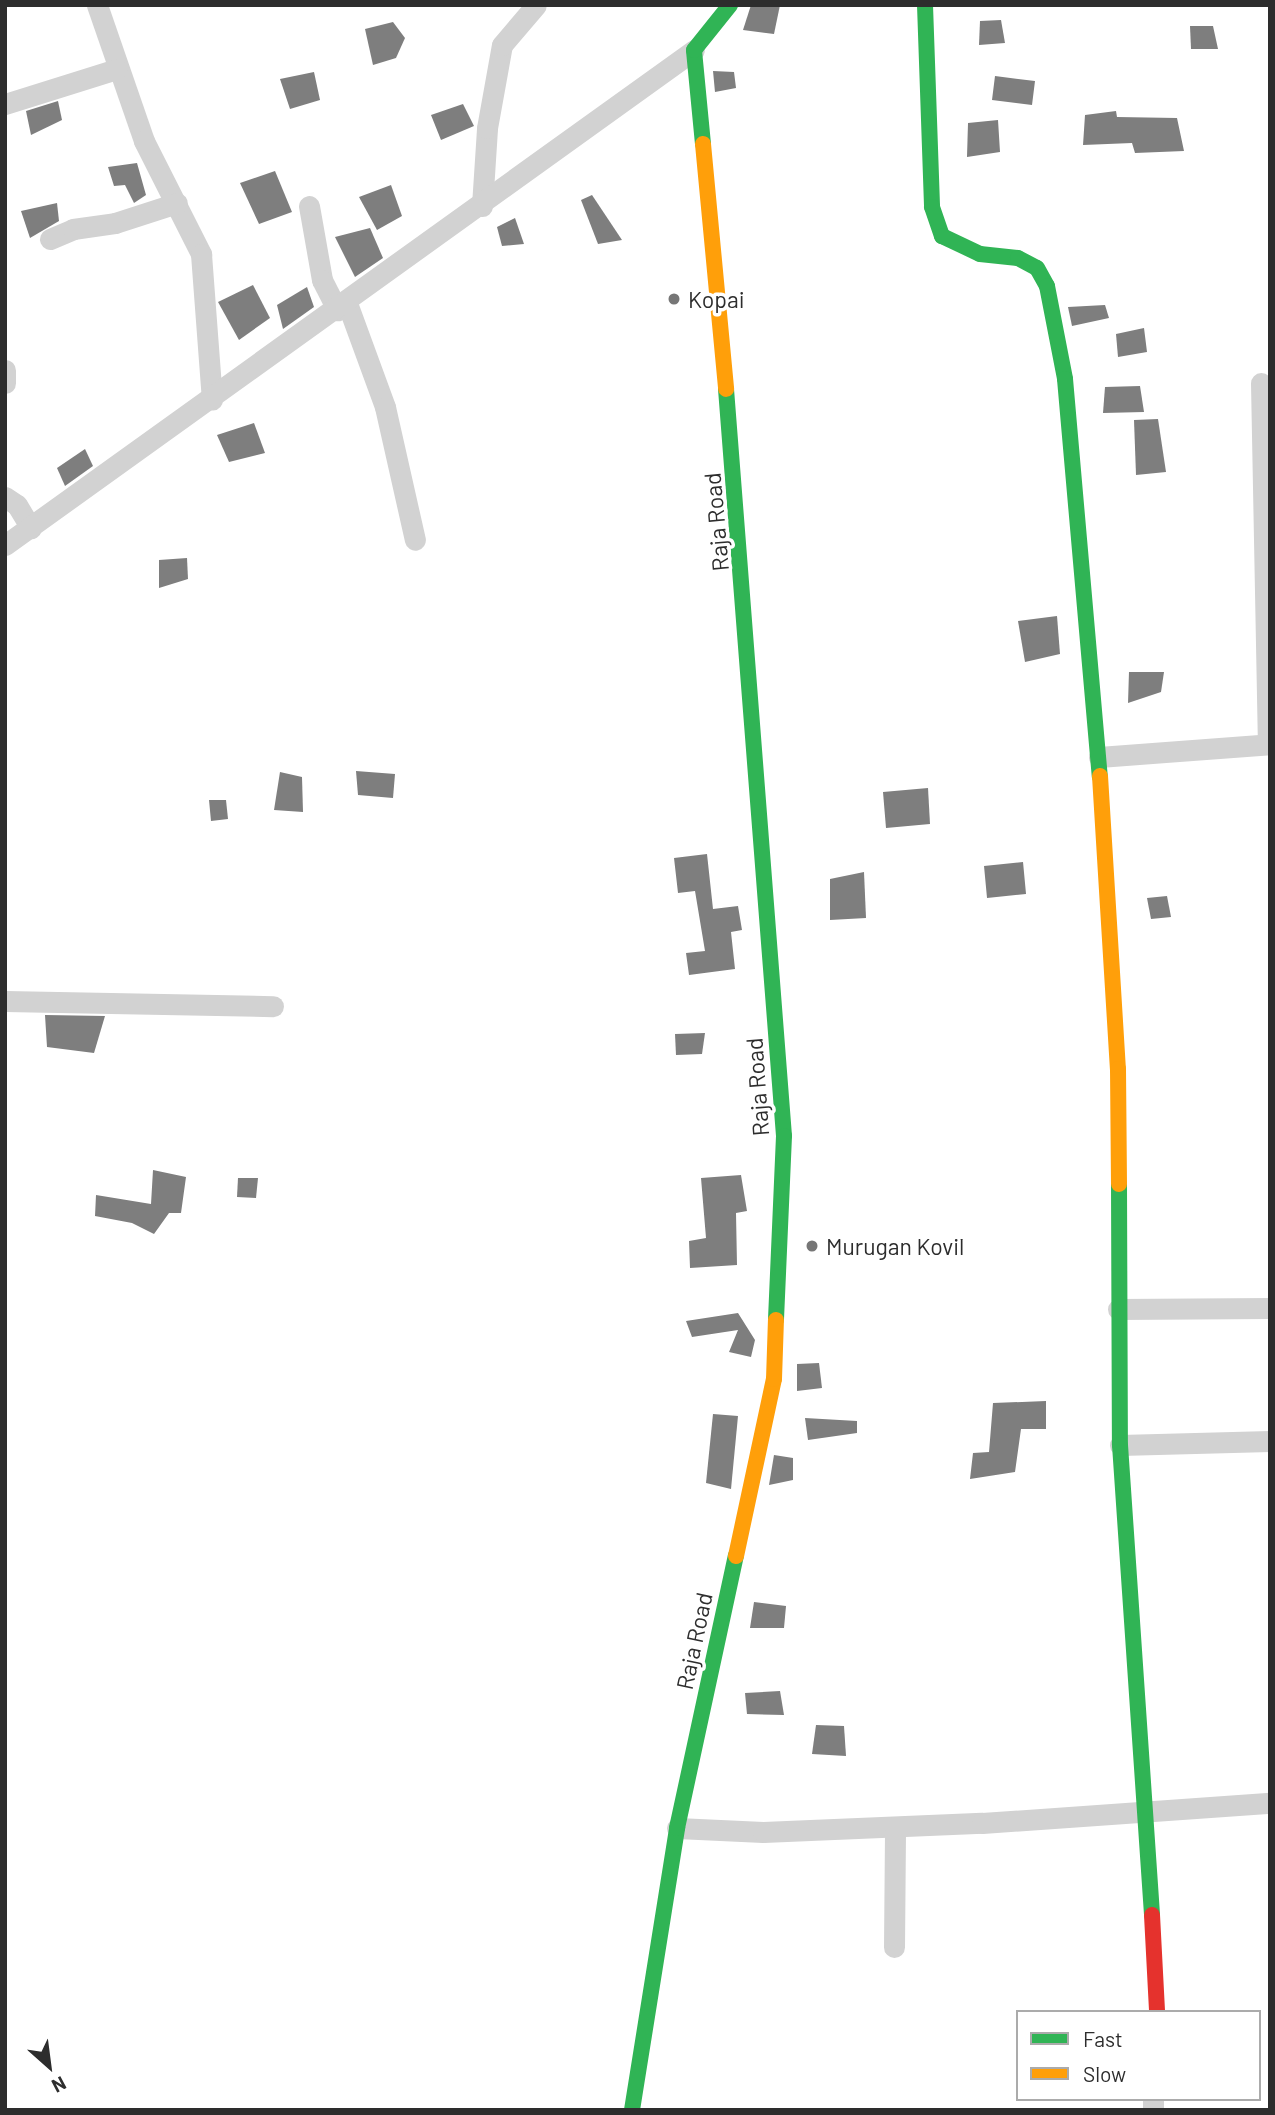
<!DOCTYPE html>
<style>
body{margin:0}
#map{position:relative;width:1275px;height:2115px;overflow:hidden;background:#fff;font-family:Barlow,sans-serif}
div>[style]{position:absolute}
.building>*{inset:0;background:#7e7e7e}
.street>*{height:21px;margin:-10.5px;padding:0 10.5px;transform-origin:10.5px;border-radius:10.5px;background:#d2d2d2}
.fast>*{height:16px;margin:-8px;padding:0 8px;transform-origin:8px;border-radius:8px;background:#30b455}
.slow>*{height:16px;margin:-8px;padding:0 8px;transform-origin:8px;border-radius:8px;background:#ff9f0a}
.jam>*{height:16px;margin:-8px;padding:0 8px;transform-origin:8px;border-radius:8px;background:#e5322d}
.dots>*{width:19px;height:19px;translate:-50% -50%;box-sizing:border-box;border:4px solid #fff;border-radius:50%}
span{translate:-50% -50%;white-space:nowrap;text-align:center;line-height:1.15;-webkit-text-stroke:7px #fff;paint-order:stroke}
.poi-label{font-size:23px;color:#2d2d2d}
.left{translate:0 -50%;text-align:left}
.street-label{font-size:23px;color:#2d2d2d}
.frame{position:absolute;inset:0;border:7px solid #2d2d2d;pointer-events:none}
.legend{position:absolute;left:1016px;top:2010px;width:245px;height:91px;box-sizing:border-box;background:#fff;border:2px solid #ababab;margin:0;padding:9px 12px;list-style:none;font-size:21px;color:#2d2d2d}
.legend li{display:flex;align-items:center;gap:14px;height:35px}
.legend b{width:35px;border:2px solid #ababab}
.north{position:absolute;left:14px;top:2031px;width:70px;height:70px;-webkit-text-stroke:5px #fff;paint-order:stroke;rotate:152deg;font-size:19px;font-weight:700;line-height:28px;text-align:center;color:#2d2d2d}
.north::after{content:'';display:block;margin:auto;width:24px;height:32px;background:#2d2d2d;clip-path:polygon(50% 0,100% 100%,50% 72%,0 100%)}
</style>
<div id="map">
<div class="building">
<i style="clip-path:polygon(751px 5px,780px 5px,774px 34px,743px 30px)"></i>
<i style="clip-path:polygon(1001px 20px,1005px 43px,979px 45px,980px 21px)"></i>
<i style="clip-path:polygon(393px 22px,405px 38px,396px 58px,373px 65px,365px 29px)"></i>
<i style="clip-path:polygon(1190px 26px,1213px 26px,1218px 49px,1191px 49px)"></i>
<i style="clip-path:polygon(713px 71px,734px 72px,736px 88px,715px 92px)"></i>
<i style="clip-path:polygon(314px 72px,320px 100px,290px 109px,280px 79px)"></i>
<i style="clip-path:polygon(995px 76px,1035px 81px,1032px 105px,992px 100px)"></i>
<i style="clip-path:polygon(58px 101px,62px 120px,31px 135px,26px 111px)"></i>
<i style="clip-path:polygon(463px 104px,474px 126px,441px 140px,431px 115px)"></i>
<i style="clip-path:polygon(1116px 111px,1117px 117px,1177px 118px,1184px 151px,1135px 153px,1132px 143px,1083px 145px,1085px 115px)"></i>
<i style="clip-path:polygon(998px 120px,1000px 152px,967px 157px,968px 123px)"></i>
<i style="clip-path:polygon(137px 163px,146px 195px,134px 203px,125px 185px,114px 186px,108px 167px)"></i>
<i style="clip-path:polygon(275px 171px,292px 212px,259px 224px,240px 183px)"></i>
<i style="clip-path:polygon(391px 185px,402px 216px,377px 230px,359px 197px)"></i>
<i style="clip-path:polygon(592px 195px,622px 240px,598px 244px,581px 200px)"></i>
<i style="clip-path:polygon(57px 203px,59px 221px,30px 238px,21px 211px)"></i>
<i style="clip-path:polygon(515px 218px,524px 244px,502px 246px,497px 227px)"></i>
<i style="clip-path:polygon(370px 228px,383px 258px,355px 277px,335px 237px)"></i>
<i style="clip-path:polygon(253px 285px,270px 318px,239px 340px,218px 302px)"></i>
<i style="clip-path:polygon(307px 287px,314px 307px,283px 329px,277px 305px)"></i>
<i style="clip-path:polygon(1105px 305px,1109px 318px,1072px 326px,1068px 307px)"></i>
<i style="clip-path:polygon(1144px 328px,1147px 352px,1118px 357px,1116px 334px)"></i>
<i style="clip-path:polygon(1140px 386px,1144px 412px,1103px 413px,1105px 387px)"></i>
<i style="clip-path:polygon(1158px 419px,1166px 472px,1136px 475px,1134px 420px)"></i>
<i style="clip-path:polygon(254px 423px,265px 453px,229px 462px,217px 435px)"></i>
<i style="clip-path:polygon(85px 449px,93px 466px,65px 486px,57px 468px)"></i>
<i style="clip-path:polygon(187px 558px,188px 579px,159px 588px,159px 560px)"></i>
<i style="clip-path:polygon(1057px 616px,1060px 654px,1025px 662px,1018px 621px)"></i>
<i style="clip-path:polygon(1129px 672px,1164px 672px,1161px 692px,1128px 703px)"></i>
<i style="clip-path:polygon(356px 771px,395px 774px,393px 798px,358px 795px)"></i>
<i style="clip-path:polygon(280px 772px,302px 777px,303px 812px,274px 810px)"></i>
<i style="clip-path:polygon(928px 788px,930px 824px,886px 828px,883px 792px)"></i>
<i style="clip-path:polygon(209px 800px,226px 800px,228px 819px,211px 821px)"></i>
<i style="clip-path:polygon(707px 854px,713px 909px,738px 906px,742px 930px,731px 932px,735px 969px,689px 975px,686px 953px,705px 951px,695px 891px,678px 893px,674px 858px)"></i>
<i style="clip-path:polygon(1023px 862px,1026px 894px,987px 898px,984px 866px)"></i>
<i style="clip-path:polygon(864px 872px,866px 918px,830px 920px,830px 879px)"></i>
<i style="clip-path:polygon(1167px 896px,1171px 917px,1151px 919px,1147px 898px)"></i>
<i style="clip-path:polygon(45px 1015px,105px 1016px,94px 1053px,47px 1047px)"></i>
<i style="clip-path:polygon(705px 1033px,702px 1054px,676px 1055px,675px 1034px)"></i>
<i style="clip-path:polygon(153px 1170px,186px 1177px,181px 1213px,169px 1213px,154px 1234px,132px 1223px,95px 1216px,96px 1195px,151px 1204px)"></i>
<i style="clip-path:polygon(741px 1175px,747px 1211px,736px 1213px,737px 1265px,690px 1268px,689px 1241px,706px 1238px,701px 1178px)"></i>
<i style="clip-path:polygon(238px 1178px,258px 1178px,256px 1198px,237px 1197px)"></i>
<i style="clip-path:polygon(738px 1313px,755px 1340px,751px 1357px,729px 1352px,738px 1330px,692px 1337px,686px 1321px)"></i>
<i style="clip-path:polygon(819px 1363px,822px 1388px,797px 1391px,797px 1364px)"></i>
<i style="clip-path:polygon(1046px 1401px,1046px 1429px,1021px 1429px,1015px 1472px,970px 1479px,973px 1453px,989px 1452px,993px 1403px)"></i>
<i style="clip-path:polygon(713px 1414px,738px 1416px,731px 1489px,706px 1483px)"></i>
<i style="clip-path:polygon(805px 1418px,857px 1421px,857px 1433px,808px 1440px)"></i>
<i style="clip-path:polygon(774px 1455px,793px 1458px,793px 1480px,769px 1485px)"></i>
<i style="clip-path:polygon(754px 1602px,786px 1606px,784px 1628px,750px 1628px)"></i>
<i style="clip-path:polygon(780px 1691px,784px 1715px,747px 1714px,745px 1693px)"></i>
<i style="clip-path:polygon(816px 1725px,844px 1726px,846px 1756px,812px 1754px)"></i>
</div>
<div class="street">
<i style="left:97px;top:5px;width:144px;rotate:70.9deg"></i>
<i style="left:144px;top:141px;width:127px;rotate:63.2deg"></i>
<i style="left:201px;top:254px;width:146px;rotate:85.7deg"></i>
<i style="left:5px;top:104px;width:117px;rotate:-17.4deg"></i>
<i style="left:309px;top:206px;width:75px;rotate:80deg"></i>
<i style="left:322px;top:280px;width:34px;rotate:63deg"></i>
<i style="left:482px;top:206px;width:78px;rotate:-86.3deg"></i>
<i style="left:487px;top:128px;width:84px;rotate:-79.8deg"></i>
<i style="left:502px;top:45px;width:52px;rotate:-49.6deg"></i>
<i style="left:50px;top:239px;width:25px;rotate:-23deg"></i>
<i style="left:73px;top:229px;width:42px;rotate:-8.1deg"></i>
<i style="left:115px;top:223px;width:65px;rotate:-17.9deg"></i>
<i style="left:347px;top:303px;width:111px;rotate:69.9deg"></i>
<i style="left:385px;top:407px;width:136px;rotate:77.3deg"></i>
<i style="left:5px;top:370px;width:13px;rotate:90deg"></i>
<i style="left:1261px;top:383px;width:361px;rotate:88.9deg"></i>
<i style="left:5px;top:497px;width:14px;rotate:34deg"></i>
<i style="left:17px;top:505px;width:27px;rotate:59deg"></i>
<i style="left:5px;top:545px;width:848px;rotate:-35.69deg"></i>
<i style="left:1099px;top:757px;width:171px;rotate:-4.3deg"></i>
<i style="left:5px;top:1001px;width:268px;rotate:1.1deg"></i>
<i style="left:1118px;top:1309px;width:152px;rotate:-0.4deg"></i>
<i style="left:1120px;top:1445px;width:150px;rotate:-1.5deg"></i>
<i style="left:677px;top:1828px;width:86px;rotate:2.7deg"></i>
<i style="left:763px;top:1832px;width:219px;rotate:-2.4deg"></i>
<i style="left:982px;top:1823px;width:289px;rotate:-4deg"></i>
<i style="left:894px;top:1947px;width:120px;rotate:-89.5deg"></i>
<i style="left:1153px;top:2110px;width:11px;rotate:-90deg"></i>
</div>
<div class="fast">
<i style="left:925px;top:5px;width:202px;rotate:88deg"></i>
<i style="left:932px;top:207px;width:31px;rotate:71deg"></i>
<i style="left:942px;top:236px;width:42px;rotate:25.3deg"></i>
<i style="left:980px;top:254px;width:38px;rotate:6deg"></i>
<i style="left:1018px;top:258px;width:21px;rotate:28deg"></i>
<i style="left:1037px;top:268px;width:21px;rotate:61deg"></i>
<i style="left:1047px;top:286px;width:95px;rotate:79deg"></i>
<i style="left:1065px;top:379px;width:399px;rotate:85deg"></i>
<i style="left:703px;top:144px;width:94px;rotate:-95.5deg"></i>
<i style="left:694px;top:50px;width:58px;rotate:-51.3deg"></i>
<i style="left:726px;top:389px;width:749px;rotate:85.56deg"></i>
<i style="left:784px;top:1136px;width:184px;rotate:92.5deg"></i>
<i style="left:1119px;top:1184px;width:261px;rotate:89.8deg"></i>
<i style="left:1120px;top:1445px;width:471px;rotate:86.1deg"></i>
<i style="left:632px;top:2110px;width:286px;rotate:-80.9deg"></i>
<i style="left:677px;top:1828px;width:278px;rotate:-77.8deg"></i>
</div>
<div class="slow">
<i style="left:703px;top:144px;width:246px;rotate:84.6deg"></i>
<i style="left:1100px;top:776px;width:294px;rotate:86.5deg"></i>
<i style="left:1118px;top:1069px;width:115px;rotate:89.5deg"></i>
<i style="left:736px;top:1556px;width:181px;rotate:-77.9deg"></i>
<i style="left:774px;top:1379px;width:59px;rotate:-88.1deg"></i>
</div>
<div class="jam">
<i style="left:1152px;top:1915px;width:97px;rotate:87deg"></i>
</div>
<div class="dots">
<i style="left:674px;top:299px;background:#767676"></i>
<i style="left:812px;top:1246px;background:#767676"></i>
</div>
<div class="poi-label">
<span class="left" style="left:688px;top:299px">Kopai</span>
<span class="left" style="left:826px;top:1246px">Murugan Kovil</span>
</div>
<div class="street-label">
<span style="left:716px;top:522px;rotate:-95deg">Raja Road</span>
<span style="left:757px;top:1087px;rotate:-94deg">Raja Road</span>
<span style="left:694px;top:1641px;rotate:-78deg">Raja Road</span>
</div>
<div class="frame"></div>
<ul class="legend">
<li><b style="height:9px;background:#30b455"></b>Fast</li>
<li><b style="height:9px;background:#ff9f0a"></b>Slow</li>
</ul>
<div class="north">N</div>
</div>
